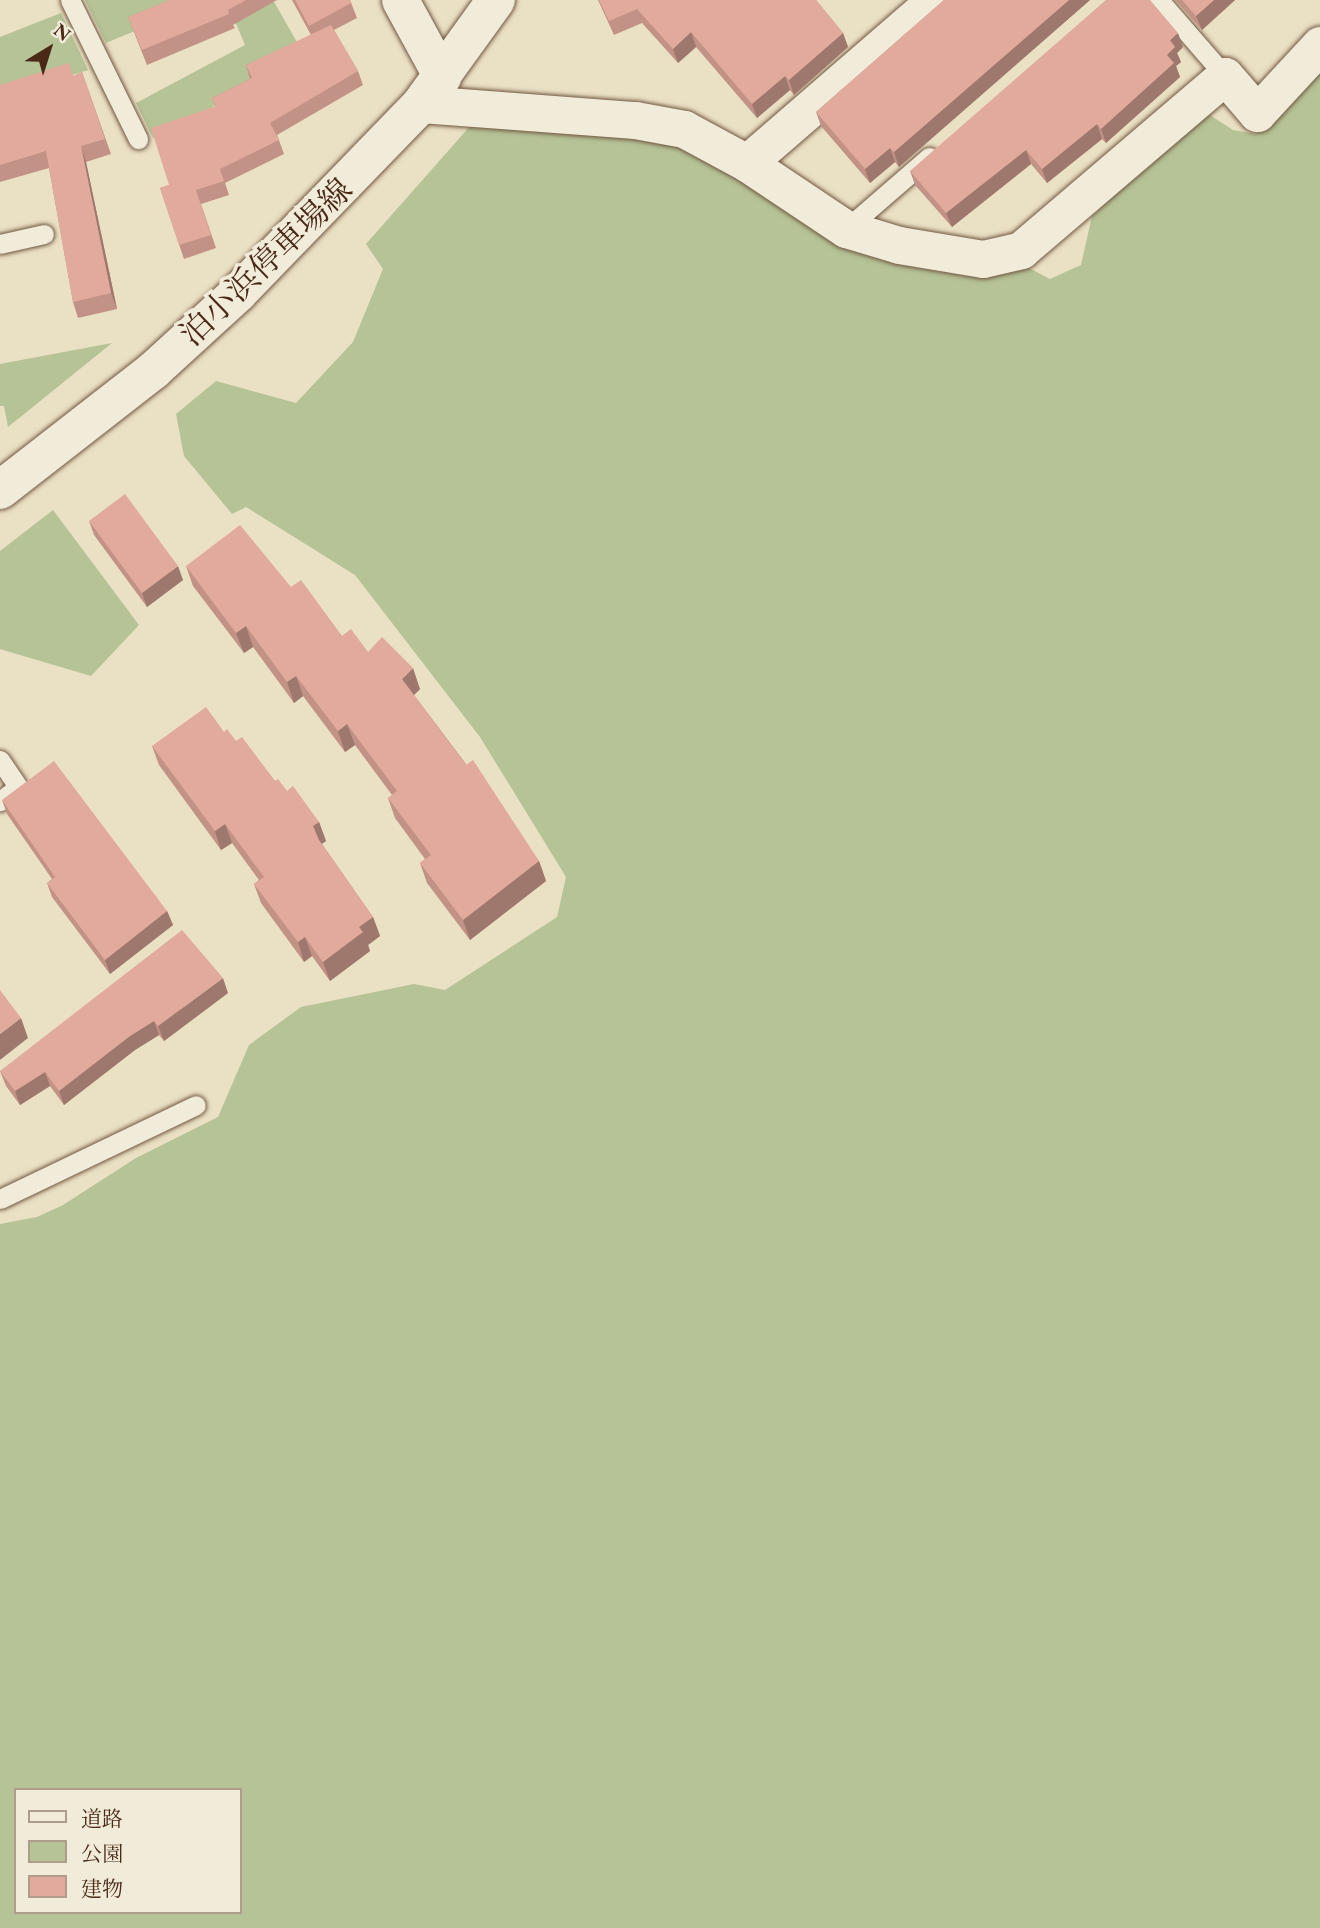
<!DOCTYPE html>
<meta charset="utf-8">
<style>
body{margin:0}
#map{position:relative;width:1320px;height:1928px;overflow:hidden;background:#eae0c4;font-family:"EB Garamond","Noto Serif JP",serif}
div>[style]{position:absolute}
.green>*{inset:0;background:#b5c396}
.roads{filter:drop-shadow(0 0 2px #725742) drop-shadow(0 0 2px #725742)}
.service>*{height:19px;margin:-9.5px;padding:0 9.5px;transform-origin:9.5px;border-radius:9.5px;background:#f1ebd9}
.minor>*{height:37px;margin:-18.5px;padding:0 18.5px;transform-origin:18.5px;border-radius:18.5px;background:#f1ebd9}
.secondary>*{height:38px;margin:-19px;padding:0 19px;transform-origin:19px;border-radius:19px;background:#f1ebd9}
.wall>*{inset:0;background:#c29286}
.shaded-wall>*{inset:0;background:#9e776d}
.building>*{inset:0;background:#e1aa9c}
span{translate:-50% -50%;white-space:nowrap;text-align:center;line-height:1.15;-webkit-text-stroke:7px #f1ebd9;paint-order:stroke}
.street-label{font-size:32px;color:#4a2917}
.legend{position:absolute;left:14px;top:1788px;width:228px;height:126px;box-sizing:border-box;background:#f1ebd9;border:2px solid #ae9d8b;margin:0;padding:9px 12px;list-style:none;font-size:21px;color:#4a2917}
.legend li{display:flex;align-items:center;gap:14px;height:35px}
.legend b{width:35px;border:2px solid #ae9d8b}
.north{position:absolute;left:14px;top:14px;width:70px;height:70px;-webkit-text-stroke:5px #f1ebd9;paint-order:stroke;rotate:38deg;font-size:19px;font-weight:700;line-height:28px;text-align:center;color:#4a2917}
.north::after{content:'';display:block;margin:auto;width:24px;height:32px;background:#4a2917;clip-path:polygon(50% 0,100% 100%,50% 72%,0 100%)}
</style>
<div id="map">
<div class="green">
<i style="clip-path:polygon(85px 0,209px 0,106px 43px)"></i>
<i style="clip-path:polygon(226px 0,273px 0,302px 51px,249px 80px,249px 88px,153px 138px,136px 103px,245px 45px)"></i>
<i style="clip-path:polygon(61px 13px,88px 70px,0 98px,0 37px)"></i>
<i style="clip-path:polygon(evenodd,1320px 64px,1320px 1928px,0 1928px,0 1224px,37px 1217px,63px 1205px,136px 1158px,218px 1117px,249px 1045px,301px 1007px,414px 984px,445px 990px,557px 917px,566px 877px,480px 737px,355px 575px,246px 507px,232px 514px,184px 456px,176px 414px,216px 381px,296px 403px,353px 342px,383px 269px,366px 244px,471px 125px,669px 142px,985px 275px,1029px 268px,1050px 279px,1081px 265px,1092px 216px,1205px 112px,1233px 130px,1255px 134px,1320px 64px,16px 1790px,240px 1790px,240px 1912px,16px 1912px,16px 1790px)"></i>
<i style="clip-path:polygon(112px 343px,8px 427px,4px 406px,0 406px,0 364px)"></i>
<i style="clip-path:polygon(53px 510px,139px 625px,91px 676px,0 649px,0 551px)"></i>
</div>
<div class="roads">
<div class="service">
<i style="left:70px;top:0;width:155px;rotate:63.9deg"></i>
<i style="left:1159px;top:0;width:101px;rotate:49deg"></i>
<i style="left:846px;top:229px;width:110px;rotate:-40.9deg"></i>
<i style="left:0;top:244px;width:45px;rotate:-12.8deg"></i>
<i style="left:0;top:760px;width:32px;rotate:56deg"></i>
<i style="left:18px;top:787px;width:23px;rotate:142deg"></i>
<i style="left:0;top:1199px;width:217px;rotate:-25.6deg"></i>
</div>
<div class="minor">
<i style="left:400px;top:0;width:88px;rotate:61.4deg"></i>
<i style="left:421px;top:104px;width:215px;rotate:4.3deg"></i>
<i style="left:635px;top:120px;width:50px;rotate:10.4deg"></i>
<i style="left:684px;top:129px;width:72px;rotate:28.4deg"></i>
<i style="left:747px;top:163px;width:119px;rotate:33.7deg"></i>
<i style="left:846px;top:229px;width:55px;rotate:16.8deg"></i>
<i style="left:899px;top:245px;width:85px;rotate:9.5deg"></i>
<i style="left:983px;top:259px;width:39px;rotate:-13deg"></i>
<i style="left:1021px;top:250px;width:268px;rotate:-40.5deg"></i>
<i style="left:1225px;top:76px;width:49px;rotate:49.1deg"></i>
<i style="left:1257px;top:113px;width:93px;rotate:-47.2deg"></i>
<i style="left:747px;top:163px;width:249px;rotate:-40.9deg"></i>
</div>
<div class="secondary">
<i style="left:0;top:490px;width:195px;rotate:-37.9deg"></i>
<i style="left:154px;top:370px;width:114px;rotate:-42.5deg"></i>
<i style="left:238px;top:293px;width:263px;rotate:-45.9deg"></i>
<i style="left:421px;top:104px;width:128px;rotate:-54.2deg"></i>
</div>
</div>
<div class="wall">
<i style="clip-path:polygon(170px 0,277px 0,233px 25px,235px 28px,147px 65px,128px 17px)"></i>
<i style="clip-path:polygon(292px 0,350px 0,357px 18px,334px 30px,358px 71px,363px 85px,277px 135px,284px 154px,225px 183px,229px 195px,201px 204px,216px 248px,184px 259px,160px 188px,169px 185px,216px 107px,212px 98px,250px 79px,246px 65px,311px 35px)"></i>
<i style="clip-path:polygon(598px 0,816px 0,843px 33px,848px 47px,794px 95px,790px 90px,757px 118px,696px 47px,678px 63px,642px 23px,614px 35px)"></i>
<i style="clip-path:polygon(944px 0,1090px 0,899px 167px,895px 162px,870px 183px,821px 126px,816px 112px)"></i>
<i style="clip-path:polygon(1175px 0,1235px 0,1202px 30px)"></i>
<i style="clip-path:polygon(1183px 47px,1177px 53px,1181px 62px,1176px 66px,1180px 77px,1106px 143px,1102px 139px,1047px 183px,1031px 164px,952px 227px,915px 185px,910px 171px)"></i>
<i style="clip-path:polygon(82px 72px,111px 154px,86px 162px,117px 309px,78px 318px,73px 302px,49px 168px,0 182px,0 85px,74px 76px)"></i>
<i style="clip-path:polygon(89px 521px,183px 580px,147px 607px,94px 535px)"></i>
<i style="clip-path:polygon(186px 566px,291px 587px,342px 636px,368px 652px,420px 689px,414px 695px,539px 861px,546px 881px,470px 940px,427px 883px,420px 863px,425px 859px,395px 818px,388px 798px,392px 795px,355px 745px,345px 752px,303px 696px,294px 703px,253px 647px,244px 653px,193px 586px)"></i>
<i style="clip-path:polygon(224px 732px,236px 741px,275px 781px,287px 791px,319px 822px,326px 841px,322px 844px,373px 917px,380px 936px,368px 945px,370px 951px,330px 981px,312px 956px,304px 962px,261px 903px,254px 884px,259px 880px,232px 843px,221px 850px,159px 765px,152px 746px)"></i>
<i style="clip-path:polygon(2px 800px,167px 911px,173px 925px,110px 974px,52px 897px,47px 883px,52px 879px,7px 814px)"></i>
<i style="clip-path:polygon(228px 993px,164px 1041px,159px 1035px,135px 1050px,64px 1105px,50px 1086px,20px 1105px,6px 1086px,0 1071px)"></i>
</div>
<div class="shaded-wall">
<i style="clip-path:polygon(1069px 0,1090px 0,899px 167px,894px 152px)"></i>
<i style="clip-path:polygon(1214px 0,1235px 0,1202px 30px,1196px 16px)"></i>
<i style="clip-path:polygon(691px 32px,696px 47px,678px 63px,673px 49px)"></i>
<i style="clip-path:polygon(843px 33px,848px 47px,794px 95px,789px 80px)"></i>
<i style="clip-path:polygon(1178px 33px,1183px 47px,1177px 53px,1181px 62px,1176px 66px,1180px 77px,1106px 143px,1101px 129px,1167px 55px,1170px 40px)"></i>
<i style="clip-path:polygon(785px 76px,790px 90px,757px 118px,752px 104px)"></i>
<i style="clip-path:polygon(1097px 124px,1102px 139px,1047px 183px,1042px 169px)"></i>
<i style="clip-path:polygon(81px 146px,86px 162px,117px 309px,111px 293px)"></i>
<i style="clip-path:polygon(890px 148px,895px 162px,870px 183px,865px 169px)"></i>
<i style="clip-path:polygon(1026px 150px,1031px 164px,952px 227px,946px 213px)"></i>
<i style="clip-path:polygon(178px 566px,183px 580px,147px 607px,142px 593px)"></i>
<i style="clip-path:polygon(246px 626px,253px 647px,244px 653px,236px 633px)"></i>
<i style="clip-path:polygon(413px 668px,420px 689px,410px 699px,402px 679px)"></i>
<i style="clip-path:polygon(296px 676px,303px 696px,294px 703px,287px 682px)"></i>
<i style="clip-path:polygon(347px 724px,355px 745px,345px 752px,338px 731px)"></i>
<i style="clip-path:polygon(319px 822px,326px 841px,320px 845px,313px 826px)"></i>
<i style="clip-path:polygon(225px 824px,232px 843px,221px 850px,215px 831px)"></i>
<i style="clip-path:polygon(539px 861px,546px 881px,470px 940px,463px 920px)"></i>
<i style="clip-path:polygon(167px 911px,173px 925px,110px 974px,105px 960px)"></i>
<i style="clip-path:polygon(373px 917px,380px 936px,368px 945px,370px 951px,330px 981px,323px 962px,359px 927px)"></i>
<i style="clip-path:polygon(305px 937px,312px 956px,304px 962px,298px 942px)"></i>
<i style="clip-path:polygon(223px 978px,228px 993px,164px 1041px,158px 1026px)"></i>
<i style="clip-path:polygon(21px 1018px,28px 1038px,0 1060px,0 1034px)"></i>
<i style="clip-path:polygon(154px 1021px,159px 1035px,135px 1050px,64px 1105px,59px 1091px,130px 1036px)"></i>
<i style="clip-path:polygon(45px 1072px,50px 1086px,20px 1105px,15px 1091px)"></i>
</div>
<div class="building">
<i style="clip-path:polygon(170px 0,246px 0,228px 10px,229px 14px,142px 50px,128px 17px)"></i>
<i style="clip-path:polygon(295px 0,350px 0,351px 3px,309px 26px)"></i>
<i style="clip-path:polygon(599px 0,816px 0,843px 33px,789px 80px,785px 76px,752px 104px,691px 32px,673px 49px,637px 9px,609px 21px)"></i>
<i style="clip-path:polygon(944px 0,1069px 0,894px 152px,890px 148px,865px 169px,816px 112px)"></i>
<i style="clip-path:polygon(1106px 0,1150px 0,1178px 33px,1170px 40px,1175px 47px,1167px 55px,1174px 63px,1101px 129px,1097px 124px,1042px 169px,1026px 150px,946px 213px,910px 171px)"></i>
<i style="clip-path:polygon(1182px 0,1214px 0,1196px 16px)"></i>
<i style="clip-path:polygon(331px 25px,358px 71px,270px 123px,279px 140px,220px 169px,224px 181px,196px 190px,211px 235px,179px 245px,160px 188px,169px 185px,151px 128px,216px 106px,212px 98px,252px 78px,246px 65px)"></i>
<i style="clip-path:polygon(69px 63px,73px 76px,82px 72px,105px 139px,81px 146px,111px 293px,73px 302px,46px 151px,0 165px,0 85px)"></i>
<i style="clip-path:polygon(125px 494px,178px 566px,142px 593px,89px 521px)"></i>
<i style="clip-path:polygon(240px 525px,291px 587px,301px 580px,342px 636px,351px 629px,368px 652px,382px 637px,413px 668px,402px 679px,466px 765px,473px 760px,539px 861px,463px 920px,420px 863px,431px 855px,388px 798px,397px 791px,347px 724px,338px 731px,296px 676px,287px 682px,246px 626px,236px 633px,186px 566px)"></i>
<i style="clip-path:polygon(206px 707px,224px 732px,227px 729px,236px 741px,242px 737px,275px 781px,278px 779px,287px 791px,293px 786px,319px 822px,313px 826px,319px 840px,373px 917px,359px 927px,363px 932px,323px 962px,305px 937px,298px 942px,254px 884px,264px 877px,225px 824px,215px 831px,152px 746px)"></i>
<i style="clip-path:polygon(54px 761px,167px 911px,105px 960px,47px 883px,55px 877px,2px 800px)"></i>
<i style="clip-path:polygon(182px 930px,223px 978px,158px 1026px,154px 1021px,130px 1036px,59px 1091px,45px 1072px,15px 1091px,0 1071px)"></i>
<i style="clip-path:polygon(0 990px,21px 1018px,0 1034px)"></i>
</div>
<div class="street-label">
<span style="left:266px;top:262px;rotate:-44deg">泊小浜停車場線</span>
</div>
<ul class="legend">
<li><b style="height:9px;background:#f1ebd9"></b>道路</li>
<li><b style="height:19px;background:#b5c396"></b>公園</li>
<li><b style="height:19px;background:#e1aa9c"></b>建物</li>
</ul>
<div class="north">N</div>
</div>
